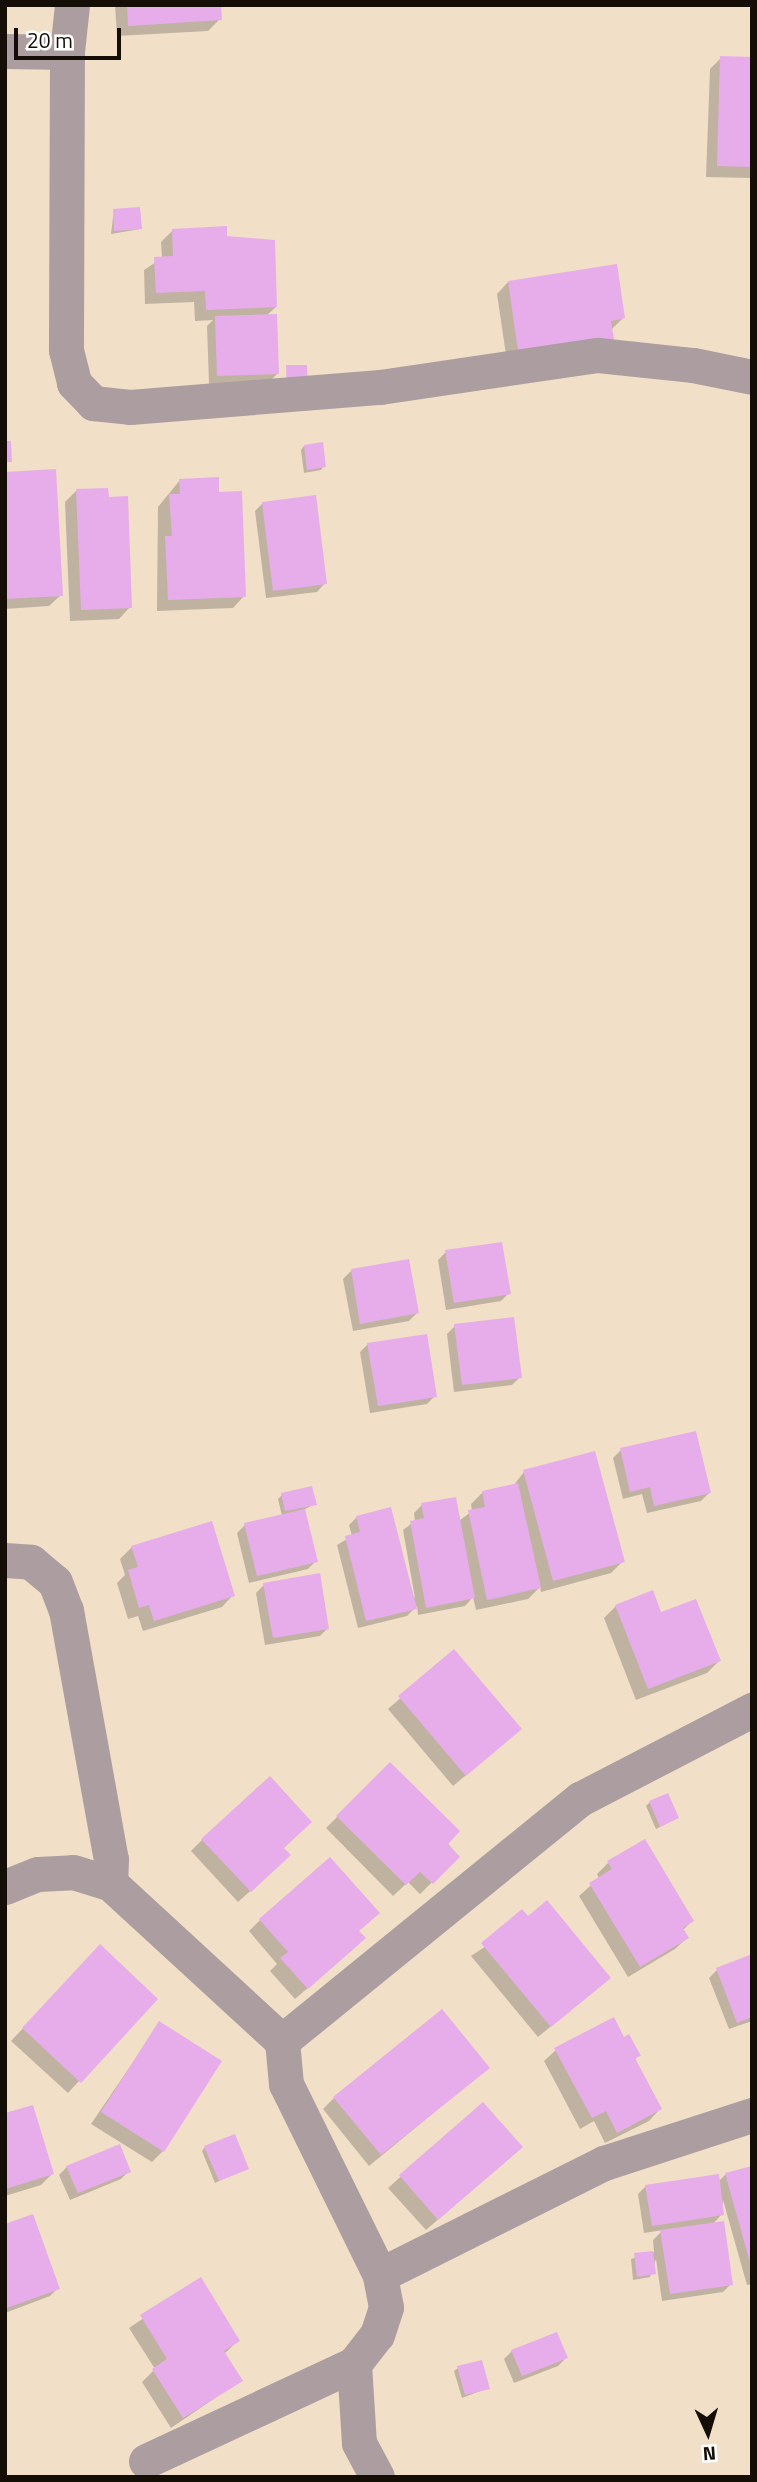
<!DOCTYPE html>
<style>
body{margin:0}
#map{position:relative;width:757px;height:2482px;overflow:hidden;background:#f1dfc8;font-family:"Titillium Web",sans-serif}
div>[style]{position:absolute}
.shadow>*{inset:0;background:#0003}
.building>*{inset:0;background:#e7adea}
.minor>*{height:35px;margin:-17.5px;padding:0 17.5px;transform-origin:17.5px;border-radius:17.5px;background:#ac9ea0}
span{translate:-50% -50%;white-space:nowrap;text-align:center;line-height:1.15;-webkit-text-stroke:7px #fff;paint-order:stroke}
.frame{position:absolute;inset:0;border:7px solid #140e06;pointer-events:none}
.north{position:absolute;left:673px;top:2398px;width:70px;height:70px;-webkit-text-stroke:5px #fff;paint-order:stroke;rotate:176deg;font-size:19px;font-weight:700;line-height:28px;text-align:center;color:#140e06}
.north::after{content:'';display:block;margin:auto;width:24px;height:32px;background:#140e06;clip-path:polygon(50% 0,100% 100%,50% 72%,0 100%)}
.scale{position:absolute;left:14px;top:28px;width:107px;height:32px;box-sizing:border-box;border:4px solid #140e06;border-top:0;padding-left:9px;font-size:21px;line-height:24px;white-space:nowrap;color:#140e06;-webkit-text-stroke:5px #fff;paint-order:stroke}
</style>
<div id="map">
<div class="shadow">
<i style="clip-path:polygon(115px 5px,219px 5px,220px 19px,208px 31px,117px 36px)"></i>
<i style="clip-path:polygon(721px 58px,752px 59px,752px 178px,706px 177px,710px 69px)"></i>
<i style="clip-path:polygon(114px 210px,140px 229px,111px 234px)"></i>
<i style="clip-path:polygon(173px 230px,225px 238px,276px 307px,266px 316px,277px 374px,269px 382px,209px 384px,207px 326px,213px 320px,195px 321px,194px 302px,145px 304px,144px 270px,162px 258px,161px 242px)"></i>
<i style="clip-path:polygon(508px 282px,623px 318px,611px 330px,509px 375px,497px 294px)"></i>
<i style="clip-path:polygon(304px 446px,324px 466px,321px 470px,304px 473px,301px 450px)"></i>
<i style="clip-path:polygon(5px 473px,61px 595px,49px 606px,5px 609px)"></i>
<i style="clip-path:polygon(180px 480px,218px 494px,244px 596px,233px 608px,157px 611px,158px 507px)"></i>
<i style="clip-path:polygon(76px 491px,130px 607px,119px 619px,70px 621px,65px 502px)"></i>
<i style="clip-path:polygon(263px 503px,325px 583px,317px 592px,266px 598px,255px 511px)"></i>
<i style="clip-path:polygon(446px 1252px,509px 1293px,501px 1301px,446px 1310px,438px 1260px)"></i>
<i style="clip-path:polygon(351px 1271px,417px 1313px,409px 1321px,353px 1331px,343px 1279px)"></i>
<i style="clip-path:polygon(455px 1326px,520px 1377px,512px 1385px,454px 1392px,447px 1334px)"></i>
<i style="clip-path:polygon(368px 1344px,435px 1396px,427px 1404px,370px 1413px,360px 1352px)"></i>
<i style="clip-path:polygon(621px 1450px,709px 1493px,701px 1501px,647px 1513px,642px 1494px,623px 1499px,613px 1458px)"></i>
<i style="clip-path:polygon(524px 1472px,623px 1561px,611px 1573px,541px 1592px,540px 1587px,528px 1599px,476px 1610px,473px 1597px,465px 1606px,418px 1615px,417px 1606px,407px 1616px,358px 1628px,337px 1545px,352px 1536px,349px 1525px,357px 1517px,415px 1598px,403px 1530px,415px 1521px,414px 1513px,422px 1505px,459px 1521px,472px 1511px,471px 1504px,482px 1493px,513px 1486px)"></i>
<i style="clip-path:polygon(282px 1495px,315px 1504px,303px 1510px,316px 1561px,308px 1569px,249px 1583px,237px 1533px,245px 1525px,282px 1516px,278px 1499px)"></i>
<i style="clip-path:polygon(132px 1547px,233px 1595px,222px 1607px,143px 1631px,138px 1616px,128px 1619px,117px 1583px,125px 1575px,120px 1559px)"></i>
<i style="clip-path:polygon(264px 1585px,328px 1628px,320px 1636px,265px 1645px,256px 1593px)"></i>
<i style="clip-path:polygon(616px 1606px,660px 1614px,719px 1661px,707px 1673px,636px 1700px,604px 1618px)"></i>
<i style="clip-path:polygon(454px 1651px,508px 1740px,453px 1786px,388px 1709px)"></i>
<i style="clip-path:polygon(390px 1765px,458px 1857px,420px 1894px,408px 1882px,393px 1896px,326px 1828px)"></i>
<i style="clip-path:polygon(650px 1802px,677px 1818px,656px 1829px,646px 1806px)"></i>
<i style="clip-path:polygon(202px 1840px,282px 1848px,277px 1867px,238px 1902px,191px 1851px)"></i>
<i style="clip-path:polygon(608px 1863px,692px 1921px,683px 1930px,687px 1938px,675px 1949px,628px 1977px,579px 1896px,599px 1878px,597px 1874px)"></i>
<i style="clip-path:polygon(528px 1918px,609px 1978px,538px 2037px,471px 1956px)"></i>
<i style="clip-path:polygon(260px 1920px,358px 1932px,352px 1950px,295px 1999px,270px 1971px,277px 1964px,249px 1931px)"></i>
<i style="clip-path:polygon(752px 1956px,752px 2021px,729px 2029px,709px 1978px,717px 1970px)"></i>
<i style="clip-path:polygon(89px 1958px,79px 2081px,68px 2093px,11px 2041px)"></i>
<i style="clip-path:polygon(159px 2024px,163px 2151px,152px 2162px,91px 2124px)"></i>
<i style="clip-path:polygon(623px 2039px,638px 2056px,634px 2060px,660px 2109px,649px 2121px,605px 2143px,594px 2121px,580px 2129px,544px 2061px,556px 2050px)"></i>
<i style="clip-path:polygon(488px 2068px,369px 2166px,323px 2109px,334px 2098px)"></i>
<i style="clip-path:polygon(482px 2104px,509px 2158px,426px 2230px,388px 2188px)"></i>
<i style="clip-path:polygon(5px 2115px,52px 2174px,41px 2185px,5px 2196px)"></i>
<i style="clip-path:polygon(205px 2147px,247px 2168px,215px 2183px,202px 2151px)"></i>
<i style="clip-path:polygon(67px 2167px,129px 2171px,121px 2179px,70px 2200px,59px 2175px)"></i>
<i style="clip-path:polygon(752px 2167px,752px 2284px,747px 2285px,723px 2200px,722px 2214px,712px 2225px,731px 2284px,723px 2292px,662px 2301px,656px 2259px,650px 2277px,633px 2280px,631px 2259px,654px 2252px,653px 2240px,663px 2230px,644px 2233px,638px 2194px,646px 2186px,718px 2182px,726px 2174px)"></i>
<i style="clip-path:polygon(5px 2226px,58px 2288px,50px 2296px,5px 2313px)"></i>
<i style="clip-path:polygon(200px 2280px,238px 2341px,224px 2354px,240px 2381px,171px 2428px,142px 2382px,155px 2369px,129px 2328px)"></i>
<i style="clip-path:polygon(512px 2351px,566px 2358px,558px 2366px,514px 2383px,504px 2359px)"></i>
<i style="clip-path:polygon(458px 2368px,488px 2388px,462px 2398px,454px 2371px)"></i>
</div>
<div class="building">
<i style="clip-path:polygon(127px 5px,221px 5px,222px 20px,128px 26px)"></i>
<i style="clip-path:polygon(720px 56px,752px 57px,752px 167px,717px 166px)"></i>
<i style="clip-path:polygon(140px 207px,142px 229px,114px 231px,113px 209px)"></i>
<i style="clip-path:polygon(227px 226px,227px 236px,275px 240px,277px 307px,206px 310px,205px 291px,156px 293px,154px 257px,173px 256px,172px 229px)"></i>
<i style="clip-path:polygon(617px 264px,625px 318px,611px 321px,616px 351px,520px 365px,508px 281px)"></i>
<i style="clip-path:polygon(277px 314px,279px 374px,217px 376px,215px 316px)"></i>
<i style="clip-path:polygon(286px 365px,307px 365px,308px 390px,287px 390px)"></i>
<i style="clip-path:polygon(5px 441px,11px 441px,12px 462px,5px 462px)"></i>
<i style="clip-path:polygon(323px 442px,326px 467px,307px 470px,304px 445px)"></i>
<i style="clip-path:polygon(56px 469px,63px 596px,5px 599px,5px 472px)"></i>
<i style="clip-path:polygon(219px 477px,219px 492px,242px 491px,246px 597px,168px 600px,165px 536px,172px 536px,169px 494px,180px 494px,179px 479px)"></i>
<i style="clip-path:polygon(108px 488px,109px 497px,128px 496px,132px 608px,81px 610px,76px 489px)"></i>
<i style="clip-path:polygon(316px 495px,327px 584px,273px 591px,262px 502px)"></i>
<i style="clip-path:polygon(502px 1242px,511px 1294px,454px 1303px,445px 1250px)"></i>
<i style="clip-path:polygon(409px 1259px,419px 1313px,360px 1324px,351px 1269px)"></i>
<i style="clip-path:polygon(514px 1317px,522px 1378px,462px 1385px,454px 1324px)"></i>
<i style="clip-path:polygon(427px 1334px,437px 1397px,378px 1406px,367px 1343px)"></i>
<i style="clip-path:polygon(696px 1431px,711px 1493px,654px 1506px,650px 1487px,630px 1492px,620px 1448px)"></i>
<i style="clip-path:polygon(595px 1451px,625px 1562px,553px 1581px,523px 1470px)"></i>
<i style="clip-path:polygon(518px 1483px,541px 1588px,487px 1600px,468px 1510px,485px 1507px,482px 1491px)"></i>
<i style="clip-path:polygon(312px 1486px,317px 1505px,285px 1511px,281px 1493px)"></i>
<i style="clip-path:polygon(456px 1497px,475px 1598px,426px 1608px,410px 1521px,424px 1518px,421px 1503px)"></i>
<i style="clip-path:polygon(391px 1507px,417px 1609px,366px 1621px,345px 1536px,360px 1532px,356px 1516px)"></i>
<i style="clip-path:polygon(305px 1509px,318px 1562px,257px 1576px,244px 1523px)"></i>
<i style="clip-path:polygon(212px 1521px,235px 1596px,154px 1621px,149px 1605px,139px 1608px,128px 1570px,138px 1567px,131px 1546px)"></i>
<i style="clip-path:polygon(320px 1573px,329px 1629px,273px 1638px,263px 1583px)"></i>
<i style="clip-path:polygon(653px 1590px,661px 1612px,696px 1599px,721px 1661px,648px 1689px,615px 1605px)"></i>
<i style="clip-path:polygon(454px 1649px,522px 1729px,466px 1776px,398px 1696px)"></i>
<i style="clip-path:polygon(390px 1762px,460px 1831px,448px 1844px,460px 1857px,433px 1884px,420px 1872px,406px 1885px,336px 1816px)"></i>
<i style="clip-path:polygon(270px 1776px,312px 1822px,284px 1848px,291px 1855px,251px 1892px,201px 1839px)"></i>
<i style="clip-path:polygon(668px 1793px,679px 1818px,660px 1827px,649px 1801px)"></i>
<i style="clip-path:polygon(645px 1839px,694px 1921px,683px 1928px,689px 1938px,640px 1967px,589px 1883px,612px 1869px,607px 1861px)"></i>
<i style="clip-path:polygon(330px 1857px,380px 1913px,359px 1931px,366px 1938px,308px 1989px,280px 1958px,288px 1952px,259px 1919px)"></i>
<i style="clip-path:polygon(547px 1900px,611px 1978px,551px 2027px,481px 1943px,522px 1909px,528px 1916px)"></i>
<i style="clip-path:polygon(100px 1944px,158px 1999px,81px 2083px,22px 2028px)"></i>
<i style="clip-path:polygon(752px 1954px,752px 2017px,737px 2023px,716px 1968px)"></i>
<i style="clip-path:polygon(442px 2009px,490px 2068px,381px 2155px,333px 2097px)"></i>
<i style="clip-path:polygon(614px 2017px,624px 2037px,629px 2034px,641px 2056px,635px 2058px,662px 2109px,617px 2133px,606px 2111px,592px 2118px,554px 2048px)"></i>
<i style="clip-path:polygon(159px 2021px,222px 2061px,164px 2152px,101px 2112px)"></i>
<i style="clip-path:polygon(483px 2102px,523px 2147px,438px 2220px,399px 2175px)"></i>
<i style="clip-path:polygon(33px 2105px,54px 2174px,5px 2189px,5px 2113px)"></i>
<i style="clip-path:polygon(235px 2134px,249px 2169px,219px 2181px,204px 2146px)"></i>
<i style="clip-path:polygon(120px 2144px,131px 2172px,78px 2193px,66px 2166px)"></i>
<i style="clip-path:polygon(752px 2166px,752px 2265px,751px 2266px,725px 2173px)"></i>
<i style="clip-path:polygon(719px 2174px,724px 2215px,652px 2226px,645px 2185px)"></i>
<i style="clip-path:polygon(33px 2214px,60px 2289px,7px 2308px,5px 2224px)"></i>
<i style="clip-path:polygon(724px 2221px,733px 2285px,670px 2294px,660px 2230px)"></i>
<i style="clip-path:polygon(653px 2251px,656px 2274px,637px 2277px,634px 2253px)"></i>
<i style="clip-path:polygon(201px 2277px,240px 2341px,224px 2351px,243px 2381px,183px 2418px,152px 2369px,167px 2359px,140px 2315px)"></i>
<i style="clip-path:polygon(557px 2332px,568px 2358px,522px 2376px,511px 2350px)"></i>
<i style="clip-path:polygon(482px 2360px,490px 2389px,465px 2395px,457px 2366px)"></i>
</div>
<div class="minor">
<i style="left:72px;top:5px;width:47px;rotate:96.1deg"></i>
<i style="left:67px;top:52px;width:298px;rotate:90.2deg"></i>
<i style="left:66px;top:350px;width:34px;rotate:76deg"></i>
<i style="left:74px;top:383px;width:28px;rotate:46deg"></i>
<i style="left:93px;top:403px;width:37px;rotate:6deg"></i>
<i style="left:130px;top:407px;width:251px;rotate:-4.6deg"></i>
<i style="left:380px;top:387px;width:220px;rotate:-8.4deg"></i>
<i style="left:598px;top:355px;width:96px;rotate:6deg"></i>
<i style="left:693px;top:365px;width:60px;rotate:11.5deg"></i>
<i style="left:5px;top:51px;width:62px;rotate:0.9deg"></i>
<i style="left:5px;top:1560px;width:26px;rotate:4deg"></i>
<i style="left:31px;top:1562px;width:31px;rotate:40deg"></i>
<i style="left:55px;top:1582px;width:30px;rotate:69deg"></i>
<i style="left:66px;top:1610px;width:253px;rotate:79.8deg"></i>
<i style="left:111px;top:1859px;width:24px;rotate:92deg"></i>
<i style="left:5px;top:1887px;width:35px;rotate:-22deg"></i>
<i style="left:38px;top:1874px;width:35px;rotate:-3deg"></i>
<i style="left:73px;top:1872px;width:39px;rotate:17deg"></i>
<i style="left:110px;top:1883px;width:234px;rotate:42.6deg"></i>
<i style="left:282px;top:2041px;width:384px;rotate:-39.1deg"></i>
<i style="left:580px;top:1799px;width:194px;rotate:-27.4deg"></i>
<i style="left:380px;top:2275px;width:250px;rotate:-26.6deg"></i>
<i style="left:604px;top:2163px;width:156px;rotate:-18deg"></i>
<i style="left:354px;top:2364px;width:79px;rotate:86.4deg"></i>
<i style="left:359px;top:2443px;width:38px;rotate:62deg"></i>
<i style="left:146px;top:2461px;width:230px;rotate:-25deg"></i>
<i style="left:354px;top:2364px;width:37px;rotate:-52deg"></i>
<i style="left:377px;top:2335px;width:29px;rotate:-72deg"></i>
<i style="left:386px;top:2307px;width:33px;rotate:-101deg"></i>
<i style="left:380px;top:2275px;width:213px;rotate:-116.2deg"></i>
<i style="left:286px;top:2084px;width:43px;rotate:-95.3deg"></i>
</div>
<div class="frame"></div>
<div class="north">N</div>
<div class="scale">20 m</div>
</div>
